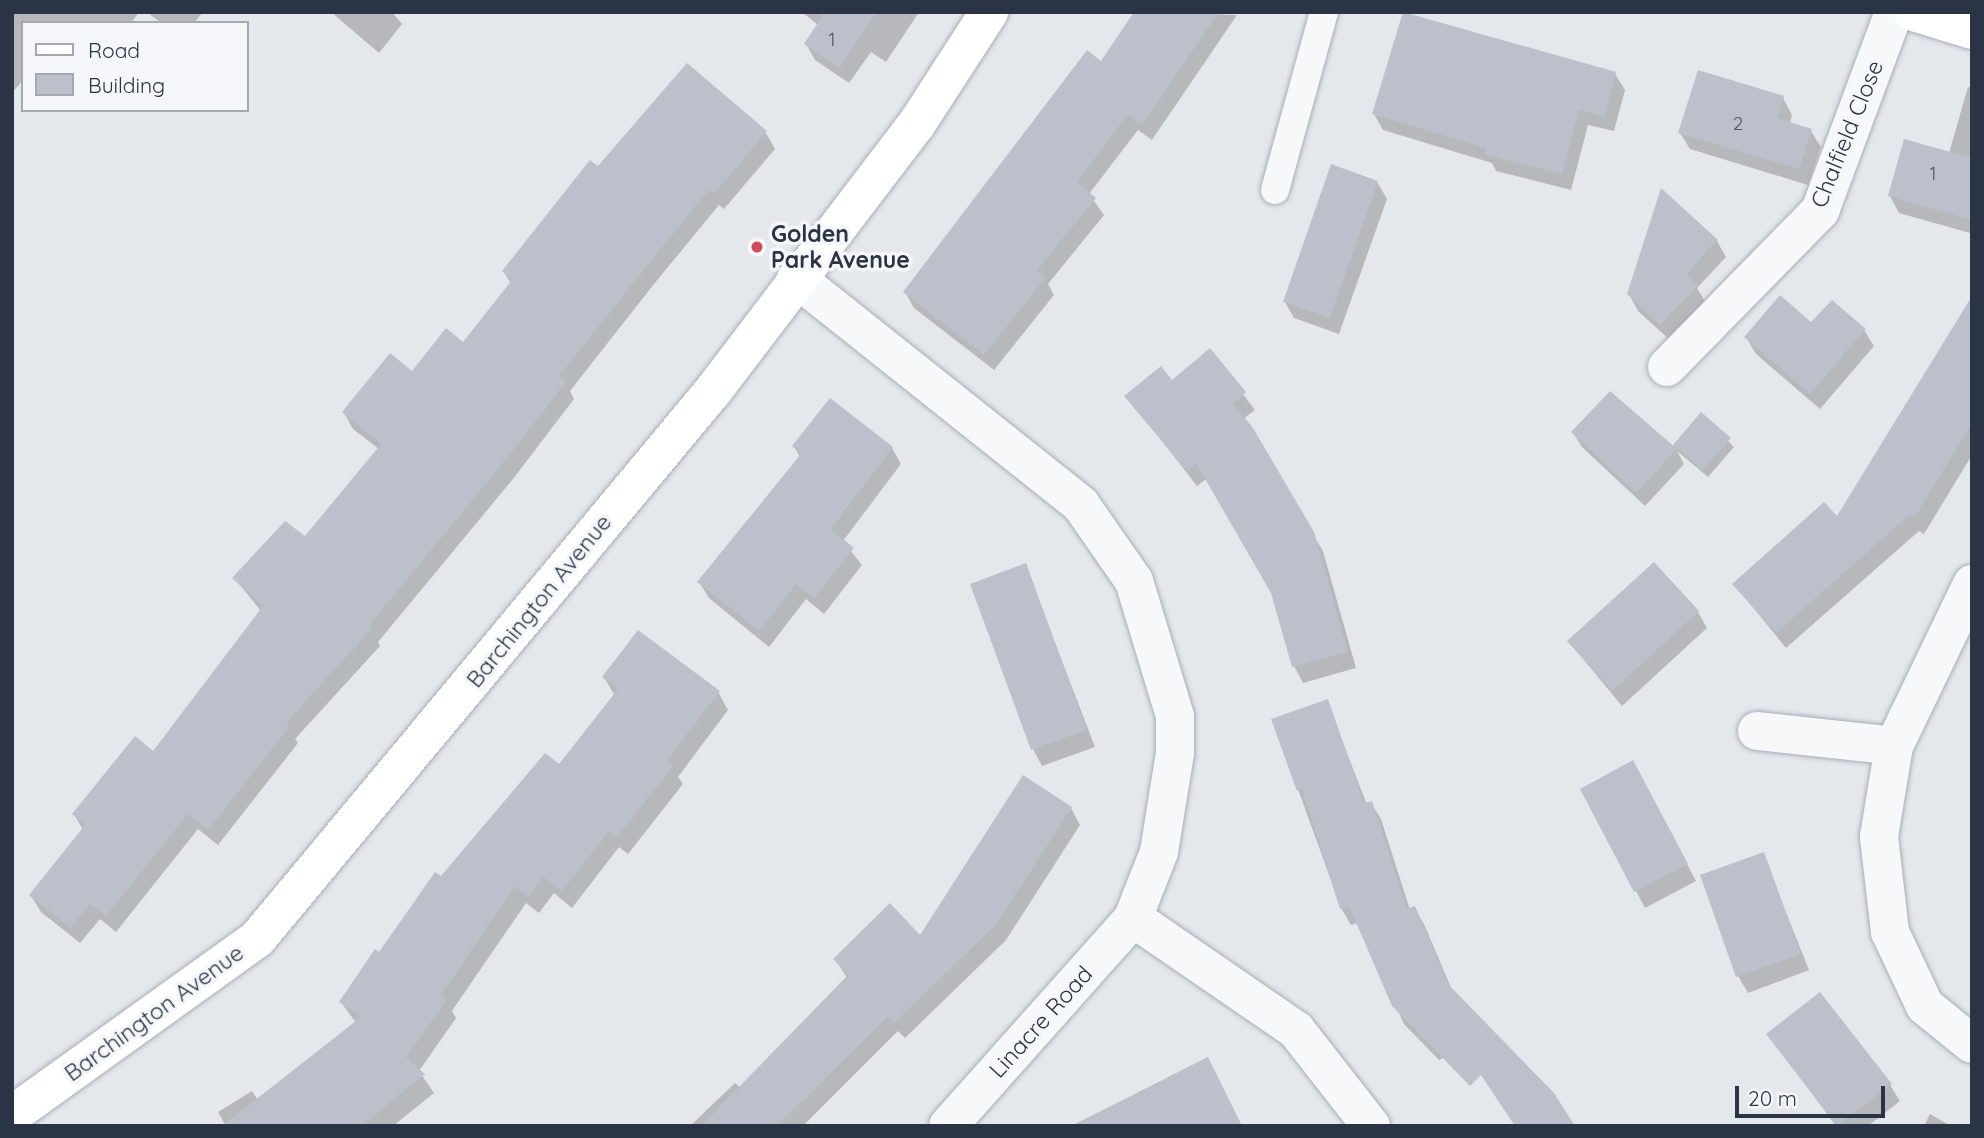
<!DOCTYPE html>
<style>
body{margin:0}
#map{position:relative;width:1984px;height:1138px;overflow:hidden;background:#e4e7ec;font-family:Quicksand,sans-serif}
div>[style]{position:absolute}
.shadow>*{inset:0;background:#0003}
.building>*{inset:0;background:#bbc0ca}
.roads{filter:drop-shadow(0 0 2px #a9aeb7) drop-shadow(0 0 2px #a9aeb7)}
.lane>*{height:28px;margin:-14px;padding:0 14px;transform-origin:14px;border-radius:14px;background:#f7f8fa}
.street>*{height:38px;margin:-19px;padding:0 19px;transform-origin:19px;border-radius:19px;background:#f7f8fa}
.secondary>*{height:38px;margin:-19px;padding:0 19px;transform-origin:19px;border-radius:19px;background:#fff}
.dots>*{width:19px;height:19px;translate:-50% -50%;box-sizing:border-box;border:4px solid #f4f6f9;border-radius:50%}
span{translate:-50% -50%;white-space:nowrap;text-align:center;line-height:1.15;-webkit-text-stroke:7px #f4f6f9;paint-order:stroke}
.number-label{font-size:19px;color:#4f5766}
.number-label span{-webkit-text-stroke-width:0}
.street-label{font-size:23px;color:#2b3445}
.poi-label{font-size:23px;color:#2b3445;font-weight:700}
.left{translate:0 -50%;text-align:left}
.frame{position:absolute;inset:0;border:14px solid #2b3445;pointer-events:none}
.legend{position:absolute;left:21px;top:21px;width:228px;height:91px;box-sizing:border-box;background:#f4f6f9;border:2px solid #a4a8b1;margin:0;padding:9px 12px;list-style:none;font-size:21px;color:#2b3445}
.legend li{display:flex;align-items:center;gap:14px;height:35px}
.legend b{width:35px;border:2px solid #a4a8b1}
.scale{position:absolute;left:1735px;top:1086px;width:150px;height:32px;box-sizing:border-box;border:4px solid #2b3445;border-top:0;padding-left:9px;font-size:21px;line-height:24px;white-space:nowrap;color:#2b3445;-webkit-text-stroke:5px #f4f6f9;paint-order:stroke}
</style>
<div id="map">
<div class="shadow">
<i style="clip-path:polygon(12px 12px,139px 12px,131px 23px,23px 23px,23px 80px,12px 93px)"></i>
<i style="clip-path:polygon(147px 12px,203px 12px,194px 23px,161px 23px)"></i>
<i style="clip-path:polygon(331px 12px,392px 12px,402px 24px,379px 53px)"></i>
<i style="clip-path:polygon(802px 12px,919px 12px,886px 62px,871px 52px,849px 83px,815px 60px,806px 44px,818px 25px)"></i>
<i style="clip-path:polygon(1136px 12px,1237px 15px,1152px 140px,1138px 130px,1089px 194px,1104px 215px,1048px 284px,1054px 295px,994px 370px,914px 308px,905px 292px,1102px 64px)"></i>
<i style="clip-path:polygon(1615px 74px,1625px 90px,1614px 131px,1588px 125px,1571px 190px,1496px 171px,1492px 163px,1383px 130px,1374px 114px)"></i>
<i style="clip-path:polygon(1968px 87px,1972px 88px,1970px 233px,1899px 213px,1890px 196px,1949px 153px)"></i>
<i style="clip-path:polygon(1783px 98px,1792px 115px,1790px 124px,1811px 131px,1821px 147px,1808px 185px,1690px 149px,1680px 133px)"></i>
<i style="clip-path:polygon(766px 133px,775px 149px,724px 209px,719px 205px,654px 284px,570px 391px,574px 399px,513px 479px,378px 642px,380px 646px,295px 739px,298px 743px,218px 845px,198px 829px,116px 932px,100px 919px,80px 943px,41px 912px,31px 896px,83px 830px,74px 814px,154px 753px,261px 611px,235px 579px,305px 538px,379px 449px,353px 429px,344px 413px,463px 345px,511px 284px,504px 272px,598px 168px)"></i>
<i style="clip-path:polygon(1377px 182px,1387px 199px,1339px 334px,1294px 318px,1285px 302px)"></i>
<i style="clip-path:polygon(1717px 241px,1726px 257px,1697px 288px,1706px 303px,1670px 340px,1638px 311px,1629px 294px)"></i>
<i style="clip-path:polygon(1972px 317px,1972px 455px,1924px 534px,1919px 531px,1786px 648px,1734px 584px,1837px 519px)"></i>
<i style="clip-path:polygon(1811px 325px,1864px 330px,1874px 346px,1820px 409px,1756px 354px,1746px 337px)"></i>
<i style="clip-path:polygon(1210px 351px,1255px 410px,1243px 419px,1323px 551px,1356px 668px,1303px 683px,1294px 666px,1273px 593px,1206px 479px,1197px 486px,1127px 396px,1172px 382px)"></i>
<i style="clip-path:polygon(1701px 414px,1734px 447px,1708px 477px,1677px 451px,1684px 464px,1645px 506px,1582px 447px,1573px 433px,1673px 447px)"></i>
<i style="clip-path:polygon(794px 446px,892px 448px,901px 464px,843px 541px,862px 565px,824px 614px,806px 599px,769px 647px,709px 598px,699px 582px,800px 457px)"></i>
<i style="clip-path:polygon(1025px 565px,1095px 747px,1042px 766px,1033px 749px)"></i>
<i style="clip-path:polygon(1698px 612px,1707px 628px,1622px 706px,1569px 642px)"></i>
<i style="clip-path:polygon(604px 677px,718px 692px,728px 710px,678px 777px,683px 784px,628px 854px,619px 847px,572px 908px,554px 893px,539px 913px,526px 903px,452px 1011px,456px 1018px,419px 1071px,434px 1093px,393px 1126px,226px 1126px,218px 1112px,252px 1091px,258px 1100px,356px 1023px,341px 1002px,441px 878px,559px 767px,615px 696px)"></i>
<i style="clip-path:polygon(1327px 701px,1367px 805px,1371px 803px,1381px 819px,1410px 910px,1414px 908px,1424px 924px,1452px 990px,1489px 1035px,1439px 1060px,1404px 1024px,1358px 923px,1351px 925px,1341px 908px,1273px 720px)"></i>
<i style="clip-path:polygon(1642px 779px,1696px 881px,1645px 908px,1582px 789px)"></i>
<i style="clip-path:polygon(1071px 808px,1080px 825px,1006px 940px,905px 1038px,898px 1031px,803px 1126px,690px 1126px,735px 1083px,741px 1088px,847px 978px,835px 959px,920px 937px)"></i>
<i style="clip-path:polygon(1763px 855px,1809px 970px,1748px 993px,1738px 976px)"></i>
<i style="clip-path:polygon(1768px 1034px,1890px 1085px,1900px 1101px,1868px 1126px,1836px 1126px)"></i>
<i style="clip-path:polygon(1930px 1114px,1951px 1126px,1924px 1126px)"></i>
</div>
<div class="building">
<i style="clip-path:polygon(825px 12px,877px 12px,839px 68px,804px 44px)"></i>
<i style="clip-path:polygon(1134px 12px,1219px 12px,1142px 125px,1128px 114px,1077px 182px,1096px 198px,1037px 270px,1046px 277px,984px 355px,903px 292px,1087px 50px,1101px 61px)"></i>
<i style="clip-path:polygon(1403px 12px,1616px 72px,1605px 116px,1579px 110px,1562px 174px,1485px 155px,1486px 148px,1372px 114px)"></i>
<i style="clip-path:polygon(687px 63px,767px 131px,714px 194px,709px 190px,645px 268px,559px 376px,566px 382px,504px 462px,369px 625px,372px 628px,286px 723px,290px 726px,208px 830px,188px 814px,106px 916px,90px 904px,70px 928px,29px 895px,85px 825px,72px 814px,135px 736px,153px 751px,263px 606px,232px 578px,285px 521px,305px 536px,381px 444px,342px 412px,390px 353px,412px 371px,446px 328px,463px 342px,512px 280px,502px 271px,590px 160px,598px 166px)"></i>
<i style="clip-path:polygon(1698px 70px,1784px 96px,1777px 118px,1812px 129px,1799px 169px,1678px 133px)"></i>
<i style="clip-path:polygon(1904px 139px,1972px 158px,1972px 220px,1888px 196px)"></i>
<i style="clip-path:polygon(1331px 164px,1378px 181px,1330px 318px,1283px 302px)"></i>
<i style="clip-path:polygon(1661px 188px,1718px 240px,1686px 274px,1698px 285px,1660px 325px,1627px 294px)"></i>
<i style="clip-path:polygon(1780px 295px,1811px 322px,1832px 300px,1866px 329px,1810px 394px,1744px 337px)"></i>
<i style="clip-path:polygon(1972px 296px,1972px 424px,1914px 518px,1909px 515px,1776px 633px,1732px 584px,1824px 502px,1837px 516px)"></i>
<i style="clip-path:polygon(1210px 348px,1246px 392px,1233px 404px,1253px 428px,1314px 532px,1348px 652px,1292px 667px,1271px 593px,1196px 463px,1187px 471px,1124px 396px,1161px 366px,1172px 380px)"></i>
<i style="clip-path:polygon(1610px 391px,1677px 449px,1636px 493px,1571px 432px)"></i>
<i style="clip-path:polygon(830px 398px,893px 447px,831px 529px,854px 548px,814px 598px,796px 584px,759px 631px,697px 582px,801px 454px,792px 446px)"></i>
<i style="clip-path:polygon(1701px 412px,1731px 438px,1702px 470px,1673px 445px)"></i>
<i style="clip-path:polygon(1654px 562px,1699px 611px,1612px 691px,1567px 641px)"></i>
<i style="clip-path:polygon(1026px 563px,1087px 730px,1031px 750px,970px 584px)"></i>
<i style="clip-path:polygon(638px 630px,720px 691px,667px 760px,674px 765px,617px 837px,609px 831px,562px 891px,543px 877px,528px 897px,515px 886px,441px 995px,447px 999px,406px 1058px,425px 1074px,361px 1126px,222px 1126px,361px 1017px,339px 1002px,375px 949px,379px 952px,435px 872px,441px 876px,545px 753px,559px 764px,618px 689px,602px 677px)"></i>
<i style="clip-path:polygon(1328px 699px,1364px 803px,1372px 801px,1407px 909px,1415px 906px,1448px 984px,1554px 1093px,1575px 1126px,1515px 1126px,1481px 1075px,1470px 1086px,1392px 1006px,1349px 906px,1340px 909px,1302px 789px,1297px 791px,1271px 719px)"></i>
<i style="clip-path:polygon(1633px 760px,1688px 864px,1634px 892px,1580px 789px)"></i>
<i style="clip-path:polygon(1023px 775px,1072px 807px,997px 923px,895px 1023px,888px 1016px,777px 1126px,701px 1126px,848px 975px,833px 959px,890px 903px,920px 935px)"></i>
<i style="clip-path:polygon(1764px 852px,1801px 954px,1736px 977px,1700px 875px)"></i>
<i style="clip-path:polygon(1820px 992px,1892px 1084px,1837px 1126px,1766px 1034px)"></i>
<i style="clip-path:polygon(1208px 1057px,1242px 1126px,1071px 1126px)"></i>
</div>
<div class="roads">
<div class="lane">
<i style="left:1275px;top:190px;width:185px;rotate:-74.6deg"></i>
</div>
<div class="street">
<i style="left:796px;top:278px;width:364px;rotate:38.5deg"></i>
<i style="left:1081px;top:505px;width:93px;rotate:55.1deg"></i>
<i style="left:1134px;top:581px;width:141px;rotate:73.1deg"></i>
<i style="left:1175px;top:716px;width:37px;rotate:90deg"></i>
<i style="left:1175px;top:753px;width:100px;rotate:99.2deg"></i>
<i style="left:1159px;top:852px;width:71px;rotate:111.5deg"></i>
<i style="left:1133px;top:918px;width:198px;rotate:34.5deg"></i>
<i style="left:1296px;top:1030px;width:122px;rotate:52deg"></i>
<i style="left:1667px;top:367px;width:219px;rotate:-45.6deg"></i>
<i style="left:1820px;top:211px;width:212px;rotate:-69.6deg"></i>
<i style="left:1972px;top:584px;width:180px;rotate:115.7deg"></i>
<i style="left:1894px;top:746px;width:92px;rotate:99.4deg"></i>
<i style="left:1879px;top:837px;width:96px;rotate:83.4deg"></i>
<i style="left:1890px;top:932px;width:82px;rotate:64.7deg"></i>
<i style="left:1925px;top:1006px;width:60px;rotate:39deg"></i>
<i style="left:1757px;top:731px;width:138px;rotate:6.2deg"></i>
<i style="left:948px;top:1126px;width:278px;rotate:-48.3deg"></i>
</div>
<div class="secondary">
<i style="left:1913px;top:12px;width:62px;rotate:17deg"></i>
<i style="left:12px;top:1115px;width:303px;rotate:-35.7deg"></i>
<i style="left:258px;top:938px;width:712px;rotate:-50.25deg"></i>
<i style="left:713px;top:391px;width:335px;rotate:-52.7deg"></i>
<i style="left:916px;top:125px;width:135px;rotate:-57.1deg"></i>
</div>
</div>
<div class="dots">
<i style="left:757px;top:247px;background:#d1495b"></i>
</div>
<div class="number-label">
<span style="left:832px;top:40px">1</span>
<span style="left:1738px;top:124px">2</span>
<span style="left:1933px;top:174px">1</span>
</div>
<div class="street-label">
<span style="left:1847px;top:134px;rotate:-68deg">Chalfield Close</span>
<span style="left:539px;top:601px;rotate:-51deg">Barchington Avenue</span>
<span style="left:154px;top:1013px;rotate:-36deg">Barchington Avenue</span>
<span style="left:1041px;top:1022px;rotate:-48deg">Linacre Road</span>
</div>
<div class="poi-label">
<span class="left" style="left:771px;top:247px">Golden<br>Park Avenue</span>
</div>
<div class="frame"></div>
<ul class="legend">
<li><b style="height:9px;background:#fff"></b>Road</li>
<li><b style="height:19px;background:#bbc0ca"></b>Building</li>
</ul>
<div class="scale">20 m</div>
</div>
